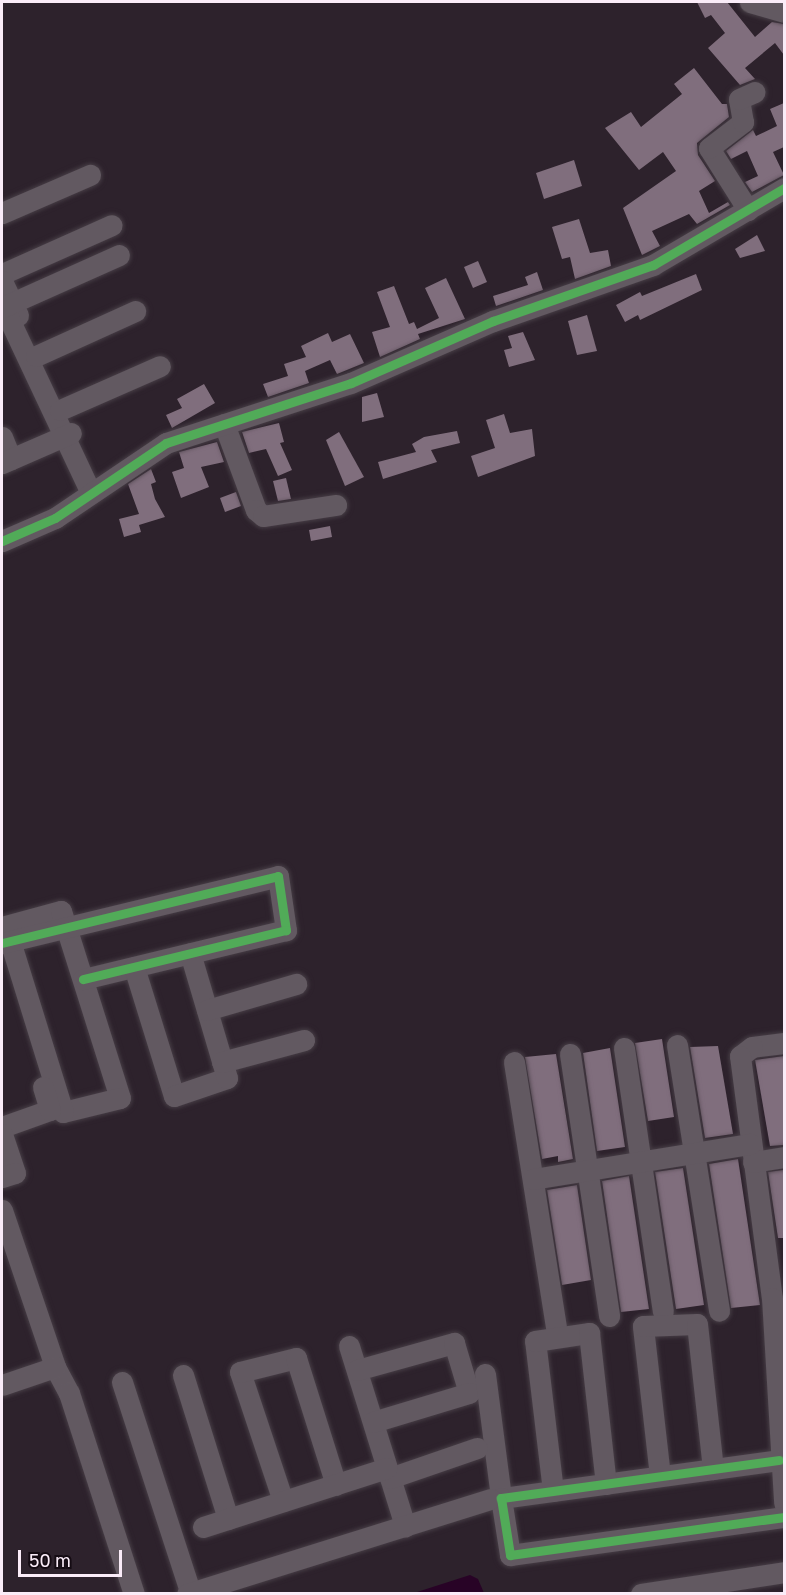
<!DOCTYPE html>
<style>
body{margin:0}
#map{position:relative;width:786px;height:1595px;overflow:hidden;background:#2d222c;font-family:"Golos Text",sans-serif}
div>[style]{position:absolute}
.water>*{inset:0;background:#280326}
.building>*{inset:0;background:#806e7d}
.roads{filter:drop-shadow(0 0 2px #463d45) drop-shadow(0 0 2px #463d45)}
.minor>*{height:21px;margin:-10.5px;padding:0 10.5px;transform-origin:10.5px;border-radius:10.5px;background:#625961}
.cycleway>*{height:9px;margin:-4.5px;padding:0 4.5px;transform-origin:4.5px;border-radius:4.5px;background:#51ab58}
span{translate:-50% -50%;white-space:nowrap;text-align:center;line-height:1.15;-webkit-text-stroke:6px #140b13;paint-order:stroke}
.frame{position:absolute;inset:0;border:3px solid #faecf8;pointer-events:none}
.scale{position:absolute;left:18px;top:1550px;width:104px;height:27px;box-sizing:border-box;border:3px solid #faecf8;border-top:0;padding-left:8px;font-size:18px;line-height:21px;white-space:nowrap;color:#faecf8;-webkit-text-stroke:4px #140b13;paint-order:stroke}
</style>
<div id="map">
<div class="water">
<i style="clip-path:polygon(470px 1575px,478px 1579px,484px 1593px,414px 1593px)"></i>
</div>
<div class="building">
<i style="clip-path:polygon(697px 2px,727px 2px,755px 37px,772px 22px,784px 24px,784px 55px,775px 43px,745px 68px,755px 79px,740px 85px,708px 48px,725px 33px,711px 15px,705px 18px)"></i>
<i style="clip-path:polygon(694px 68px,722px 104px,727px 104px,729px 117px,697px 143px,698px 155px,715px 181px,699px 191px,709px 213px,728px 202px,730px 205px,697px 224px,689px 214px,652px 231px,660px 246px,642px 255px,623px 208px,676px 171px,663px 152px,639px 170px,605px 128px,631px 112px,641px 127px,682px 94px,674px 84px)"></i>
<i style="clip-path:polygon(784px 103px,784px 147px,773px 152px,784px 175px,752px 192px,745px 182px,758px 176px,747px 151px,731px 159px,726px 151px,753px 130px,756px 136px,777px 126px,770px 109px)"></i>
<i style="clip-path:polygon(574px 160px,582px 186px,544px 199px,536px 173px)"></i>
<i style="clip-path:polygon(579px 219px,590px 253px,608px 250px,611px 266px,575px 279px,570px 257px,562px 259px,552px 227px)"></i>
<i style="clip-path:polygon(757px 235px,765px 251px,740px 258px,735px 249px)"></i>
<i style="clip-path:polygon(478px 261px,487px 282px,473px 288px,464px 267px)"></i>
<i style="clip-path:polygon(537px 272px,543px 290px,496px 306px,493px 296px,528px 285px,525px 277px)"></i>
<i style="clip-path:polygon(696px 274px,702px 290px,640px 320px,638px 315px,625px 322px,616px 305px,640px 292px,642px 296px)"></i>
<i style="clip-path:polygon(446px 278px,465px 319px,418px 334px,420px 339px,380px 357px,372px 332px,390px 327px,377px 292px,394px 286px,409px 324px,414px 322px,417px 329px,439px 318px,425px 288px)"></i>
<i style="clip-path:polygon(587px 315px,597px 351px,577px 355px,568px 321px)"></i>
<i style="clip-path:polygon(523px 332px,535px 360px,509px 367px,504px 350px,512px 348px,508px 336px)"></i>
<i style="clip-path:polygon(328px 333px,332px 342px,350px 334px,364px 363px,337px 374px,330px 360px,305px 371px,309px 383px,268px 397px,263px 384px,288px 376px,284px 364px,306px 357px,301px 346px)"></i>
<i style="clip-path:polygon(204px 384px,215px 403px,172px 428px,166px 415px,182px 408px,177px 399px)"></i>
<i style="clip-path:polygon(377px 393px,384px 417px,362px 422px,362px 397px)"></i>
<i style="clip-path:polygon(504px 414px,510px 433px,532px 429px,535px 456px,478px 477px,471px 456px,495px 448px,486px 420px)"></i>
<i style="clip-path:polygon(279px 423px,284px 442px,280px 443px,292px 470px,278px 476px,266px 449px,249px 453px,242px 432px)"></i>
<i style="clip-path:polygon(457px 431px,460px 443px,431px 450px,437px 462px,383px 479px,378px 462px,416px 452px,412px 444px,424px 437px)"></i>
<i style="clip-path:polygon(339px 432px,364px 477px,345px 486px,326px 440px)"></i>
<i style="clip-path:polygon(217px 442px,224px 462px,201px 467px,209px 487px,181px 498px,172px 472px,184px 468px,179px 452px)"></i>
<i style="clip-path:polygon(151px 469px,156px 482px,151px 484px,155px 499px,165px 517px,139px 525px,141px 532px,124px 537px,119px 519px,139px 514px,128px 484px)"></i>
<i style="clip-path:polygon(286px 478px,291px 499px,278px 501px,273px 481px)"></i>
<i style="clip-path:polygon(236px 492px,241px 506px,225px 512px,220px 498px)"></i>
<i style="clip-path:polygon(330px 526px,332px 537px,311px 541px,309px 530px)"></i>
<i style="clip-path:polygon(662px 1039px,674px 1117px,648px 1121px,635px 1043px)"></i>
<i style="clip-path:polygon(718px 1046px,733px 1134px,705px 1138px,690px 1047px)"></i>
<i style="clip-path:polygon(610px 1048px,625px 1147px,597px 1151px,583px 1053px)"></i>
<i style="clip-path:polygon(556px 1054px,573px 1159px,558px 1162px,558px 1156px,542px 1159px,525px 1057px)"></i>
<i style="clip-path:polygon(784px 1056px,784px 1145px,770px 1146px,755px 1060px)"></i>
<i style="clip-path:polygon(738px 1159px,760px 1305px,731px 1308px,709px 1164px)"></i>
<i style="clip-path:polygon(683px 1168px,704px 1305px,676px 1309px,655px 1172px)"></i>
<i style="clip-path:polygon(783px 1170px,784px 1238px,778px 1238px,768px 1172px)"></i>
<i style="clip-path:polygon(629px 1176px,649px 1309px,621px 1312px,602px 1181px)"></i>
<i style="clip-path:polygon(577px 1185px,591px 1280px,562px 1285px,547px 1190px)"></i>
</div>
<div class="roads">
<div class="minor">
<i style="left:750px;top:2px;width:35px;rotate:16deg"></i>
<i style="left:748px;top:210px;width:73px;rotate:-122.2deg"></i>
<i style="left:709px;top:148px;width:43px;rotate:-37.4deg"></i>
<i style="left:743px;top:122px;width:23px;rotate:-100deg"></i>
<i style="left:739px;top:99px;width:17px;rotate:-24deg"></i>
<i style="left:2px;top:213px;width:96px;rotate:-23.4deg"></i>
<i style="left:2px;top:274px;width:120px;rotate:-24deg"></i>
<i style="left:2px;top:281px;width:38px;rotate:65deg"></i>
<i style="left:2px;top:304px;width:209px;rotate:64.8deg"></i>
<i style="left:3px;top:307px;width:127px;rotate:-24.1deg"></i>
<i style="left:36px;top:356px;width:109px;rotate:-24.4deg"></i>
<i style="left:60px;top:410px;width:109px;rotate:-23.7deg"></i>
<i style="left:224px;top:424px;width:92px;rotate:69.6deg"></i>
<i style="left:256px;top:510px;width:9px;rotate:41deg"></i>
<i style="left:263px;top:516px;width:74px;rotate:-8.6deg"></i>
<i style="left:2px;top:437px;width:24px;rotate:68deg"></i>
<i style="left:2px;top:463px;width:75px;rotate:-23.5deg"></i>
<i style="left:2px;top:541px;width:58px;rotate:-23.5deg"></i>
<i style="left:55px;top:518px;width:134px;rotate:-34deg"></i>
<i style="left:166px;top:443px;width:194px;rotate:-18deg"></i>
<i style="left:351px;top:383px;width:155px;rotate:-23.6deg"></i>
<i style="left:493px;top:321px;width:170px;rotate:-19.3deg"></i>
<i style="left:653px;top:265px;width:152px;rotate:-30.4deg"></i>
<i style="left:2px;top:927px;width:61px;rotate:-15.2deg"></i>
<i style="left:61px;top:911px;width:196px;rotate:72.5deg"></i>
<i style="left:120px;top:1098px;width:59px;rotate:166.2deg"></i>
<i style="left:63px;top:1112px;width:179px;rotate:-107.2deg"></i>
<i style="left:2px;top:943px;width:284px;rotate:-13.6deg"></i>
<i style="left:278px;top:876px;width:55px;rotate:81.6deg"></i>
<i style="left:286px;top:930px;width:209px;rotate:166.4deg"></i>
<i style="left:134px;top:967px;width:135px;rotate:72.8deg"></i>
<i style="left:174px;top:1096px;width:56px;rotate:-18.8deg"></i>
<i style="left:227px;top:1078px;width:130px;rotate:-106.5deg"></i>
<i style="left:207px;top:1010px;width:93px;rotate:-16.3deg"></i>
<i style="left:784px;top:1043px;width:32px;rotate:173deg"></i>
<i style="left:752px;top:1047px;width:15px;rotate:143deg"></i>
<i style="left:740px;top:1056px;width:244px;rotate:82.5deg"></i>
<i style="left:772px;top:1298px;width:205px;rotate:86.6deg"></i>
<i style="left:677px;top:1045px;width:269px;rotate:81deg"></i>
<i style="left:624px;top:1048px;width:266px;rotate:81.6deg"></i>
<i style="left:570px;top:1054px;width:265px;rotate:81.5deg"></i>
<i style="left:222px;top:1062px;width:85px;rotate:-15deg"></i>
<i style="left:514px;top:1062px;width:269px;rotate:81deg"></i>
<i style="left:2px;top:1127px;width:51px;rotate:-19.5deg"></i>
<i style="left:50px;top:1110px;width:24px;rotate:-107deg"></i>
<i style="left:2px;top:1134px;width:41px;rotate:71.6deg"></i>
<i style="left:15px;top:1173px;width:14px;rotate:163deg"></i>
<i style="left:753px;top:1162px;width:31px;rotate:-9deg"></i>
<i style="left:533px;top:1179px;width:220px;rotate:-9.2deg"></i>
<i style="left:2px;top:1210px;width:166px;rotate:71.3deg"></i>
<i style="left:55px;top:1367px;width:30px;rotate:62deg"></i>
<i style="left:69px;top:1393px;width:211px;rotate:72.1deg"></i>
<i style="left:349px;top:1346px;width:189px;rotate:72.7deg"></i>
<i style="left:357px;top:1370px;width:101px;rotate:-15.6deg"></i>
<i style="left:454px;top:1343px;width:52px;rotate:73.3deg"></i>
<i style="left:469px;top:1393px;width:100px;rotate:163.2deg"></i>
<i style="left:485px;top:1374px;width:125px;rotate:82.6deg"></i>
<i style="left:183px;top:1375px;width:151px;rotate:72.6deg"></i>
<i style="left:122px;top:1382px;width:223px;rotate:72deg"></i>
<i style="left:2px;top:1385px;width:56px;rotate:-18.8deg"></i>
<i style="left:779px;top:1460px;width:281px;rotate:172.2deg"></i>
<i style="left:501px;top:1498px;width:58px;rotate:81deg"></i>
<i style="left:510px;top:1555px;width:277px;rotate:-7.9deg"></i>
<i style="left:660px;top:1476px;width:151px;rotate:-96.5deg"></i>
<i style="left:643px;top:1326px;width:54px;rotate:-2.1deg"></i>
<i style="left:697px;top:1324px;width:146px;rotate:83.7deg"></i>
<i style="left:390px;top:1478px;width:92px;rotate:-19deg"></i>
<i style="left:553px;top:1491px;width:151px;rotate:-96.8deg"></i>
<i style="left:535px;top:1341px;width:55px;rotate:-8.4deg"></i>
<i style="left:589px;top:1333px;width:152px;rotate:83.6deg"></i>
<i style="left:283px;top:1501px;width:136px;rotate:-108.4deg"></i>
<i style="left:240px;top:1372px;width:58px;rotate:-14deg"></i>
<i style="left:296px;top:1358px;width:133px;rotate:72.5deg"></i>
<i style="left:203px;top:1527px;width:193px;rotate:-17.8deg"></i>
<i style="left:187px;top:1594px;width:318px;rotate:-17.4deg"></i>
<i style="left:641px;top:1594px;width:145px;rotate:-8.7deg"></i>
</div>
</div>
<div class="cycleway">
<i style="left:2px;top:541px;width:58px;rotate:-23.5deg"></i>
<i style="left:55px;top:518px;width:134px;rotate:-34deg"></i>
<i style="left:166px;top:443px;width:194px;rotate:-18deg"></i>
<i style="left:351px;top:383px;width:155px;rotate:-23.6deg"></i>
<i style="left:493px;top:321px;width:170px;rotate:-19.3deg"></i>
<i style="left:653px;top:265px;width:152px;rotate:-30.4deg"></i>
<i style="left:2px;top:943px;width:284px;rotate:-13.6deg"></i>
<i style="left:278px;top:876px;width:55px;rotate:81.6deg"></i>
<i style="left:286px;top:930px;width:209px;rotate:166.4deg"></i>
<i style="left:779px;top:1460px;width:281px;rotate:172.2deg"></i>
<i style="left:501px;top:1498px;width:58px;rotate:81deg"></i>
<i style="left:510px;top:1555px;width:277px;rotate:-7.9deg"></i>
</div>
<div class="frame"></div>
<div class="scale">50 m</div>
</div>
